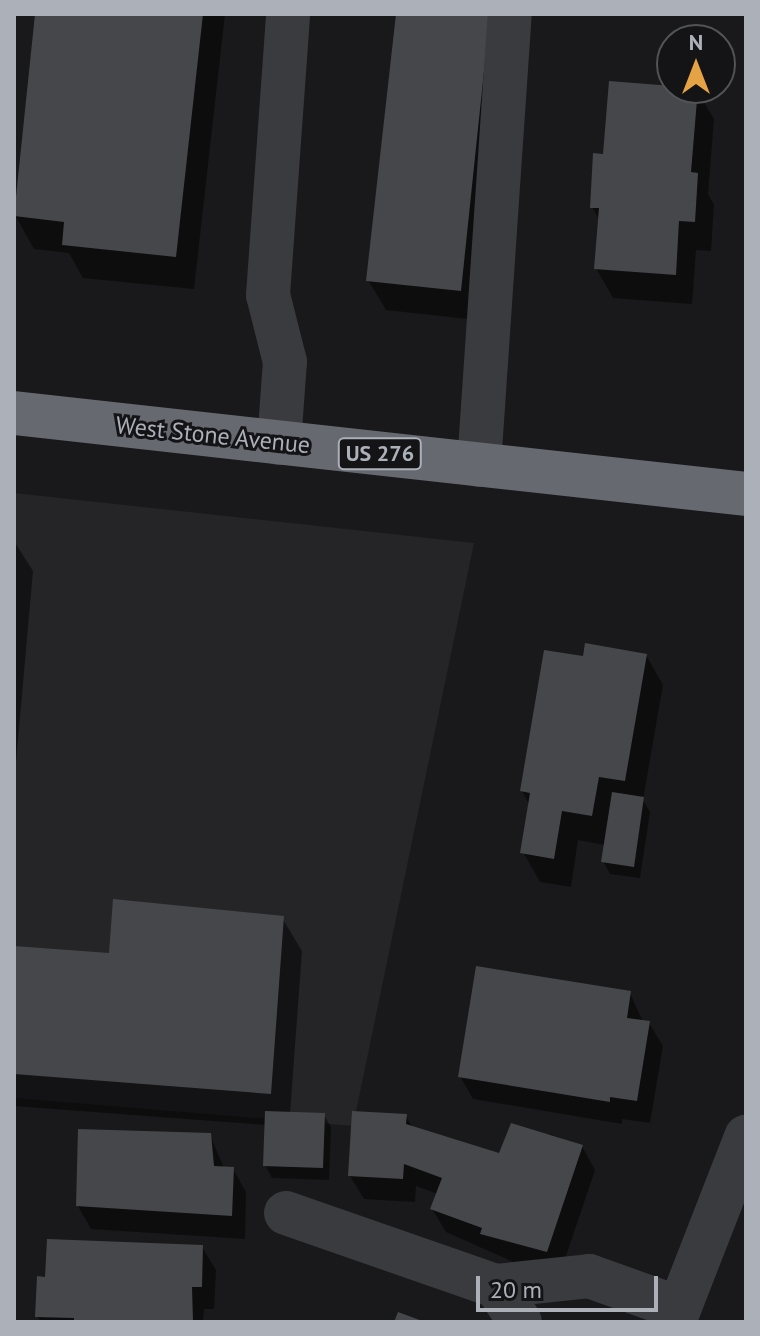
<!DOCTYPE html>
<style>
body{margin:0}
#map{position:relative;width:760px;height:1336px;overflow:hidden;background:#19191b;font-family:"PT Sans",sans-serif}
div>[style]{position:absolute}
.built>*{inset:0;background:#252528}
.shadow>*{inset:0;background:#0007}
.building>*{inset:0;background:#46474b}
.minor>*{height:44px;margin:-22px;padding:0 22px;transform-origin:22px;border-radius:22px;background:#3a3b3f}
.highway>*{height:44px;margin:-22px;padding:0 22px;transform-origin:22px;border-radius:22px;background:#666a70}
span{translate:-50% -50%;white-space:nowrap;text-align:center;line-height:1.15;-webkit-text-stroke:6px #141416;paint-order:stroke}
.shield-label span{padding:2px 6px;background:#141416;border:2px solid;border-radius:6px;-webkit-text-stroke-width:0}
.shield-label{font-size:22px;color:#acb1b9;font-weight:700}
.street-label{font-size:24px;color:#acb1b9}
.frame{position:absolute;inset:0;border:16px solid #acb1b9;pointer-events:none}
.north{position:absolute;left:656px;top:24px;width:80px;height:80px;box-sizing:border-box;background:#141416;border:2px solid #515357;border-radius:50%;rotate:0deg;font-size:22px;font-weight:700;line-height:32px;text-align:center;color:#acb1b9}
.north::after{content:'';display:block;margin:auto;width:28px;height:36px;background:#e5a346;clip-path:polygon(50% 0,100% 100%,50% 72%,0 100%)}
.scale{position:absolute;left:476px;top:1276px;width:182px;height:36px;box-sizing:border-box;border:4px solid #acb1b9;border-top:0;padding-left:10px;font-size:24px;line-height:28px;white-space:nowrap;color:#acb1b9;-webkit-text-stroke:6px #141416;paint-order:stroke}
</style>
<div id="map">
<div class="built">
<i style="clip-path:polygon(14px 493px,474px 543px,353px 1126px,14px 1098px)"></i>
</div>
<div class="shadow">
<i style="clip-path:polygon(37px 14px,225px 14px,194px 289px,83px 278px,69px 253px,34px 249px,15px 215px)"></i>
<i style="clip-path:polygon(398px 14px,490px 14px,477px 320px,386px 310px,368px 280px)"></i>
<i style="clip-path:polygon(696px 89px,714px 119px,708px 194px,714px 205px,711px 251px,696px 250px,692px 304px,613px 298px,596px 268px,600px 221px,592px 207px,605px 157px)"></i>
<i style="clip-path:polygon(14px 541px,33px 571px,14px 785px)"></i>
<i style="clip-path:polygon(646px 655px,663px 685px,643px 800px,650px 812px,640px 878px,610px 874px,603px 861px,605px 845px,578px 840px,571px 887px,540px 882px,523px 852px,530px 806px,522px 791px,585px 658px)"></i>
<i style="clip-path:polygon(282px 918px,302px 951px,290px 1114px,324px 1115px,331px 1127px,329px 1180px,272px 1178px,265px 1165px,266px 1125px,14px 1106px,14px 948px,111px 955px)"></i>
<i style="clip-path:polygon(630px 993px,643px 1022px,649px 1023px,663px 1046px,650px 1123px,622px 1119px,622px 1124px,473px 1099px,460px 1076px)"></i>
<i style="clip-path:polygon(406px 1116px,413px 1128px,500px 1155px,550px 1134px,582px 1146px,595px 1170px,560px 1274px,529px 1269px,446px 1232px,432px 1209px,438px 1194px,416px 1186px,415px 1202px,364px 1199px,350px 1176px)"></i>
<i style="clip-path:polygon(210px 1135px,224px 1168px,233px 1169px,246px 1192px,245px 1239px,91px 1229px,78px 1206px)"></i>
<i style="clip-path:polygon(202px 1247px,216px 1270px,214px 1309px,204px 1309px,203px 1322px,41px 1322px,37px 1316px)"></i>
</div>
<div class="building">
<i style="clip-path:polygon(35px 14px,203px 14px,176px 257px,62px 245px,64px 222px,14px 216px)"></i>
<i style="clip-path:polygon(396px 14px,490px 14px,461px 291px,366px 281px)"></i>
<i style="clip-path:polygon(609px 81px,698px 88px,691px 172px,698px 173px,695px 222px,679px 221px,676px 275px,594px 269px,599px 208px,590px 208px,593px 153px,603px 154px)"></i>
<i style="clip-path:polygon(585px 643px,647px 654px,625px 781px,599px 777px,592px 816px,562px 811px,554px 859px,520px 853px,530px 793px,520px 791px,544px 650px,583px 656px)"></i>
<i style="clip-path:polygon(612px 792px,644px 797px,634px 867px,601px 862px)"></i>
<i style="clip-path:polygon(113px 899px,284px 916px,271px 1094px,14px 1074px,14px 946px,109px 953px)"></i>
<i style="clip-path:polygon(476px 966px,631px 991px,627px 1018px,650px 1021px,637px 1101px,610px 1097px,610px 1102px,458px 1077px)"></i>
<i style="clip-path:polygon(265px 1111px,325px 1113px,323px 1168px,263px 1166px)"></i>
<i style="clip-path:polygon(352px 1111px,407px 1114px,406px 1124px,499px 1153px,511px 1123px,583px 1145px,547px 1252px,480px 1234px,482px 1228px,430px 1209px,442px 1178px,404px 1164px,403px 1179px,348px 1176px)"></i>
<i style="clip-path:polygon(78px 1129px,211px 1133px,214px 1166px,234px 1167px,232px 1216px,76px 1206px)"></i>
<i style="clip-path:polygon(47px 1239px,203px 1245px,202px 1287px,192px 1287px,193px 1321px,74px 1322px,74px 1318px,35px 1317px,37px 1276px,45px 1277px)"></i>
<i style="clip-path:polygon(398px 1312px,425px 1322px,394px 1322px)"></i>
</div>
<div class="minor">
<i style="left:279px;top:443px;width:81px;rotate:-85.8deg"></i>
<i style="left:285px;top:362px;width:69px;rotate:-104.2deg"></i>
<i style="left:268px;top:295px;width:282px;rotate:-85.9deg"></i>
<i style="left:479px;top:465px;width:452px;rotate:-86.1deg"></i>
<i style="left:286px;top:1213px;width:222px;rotate:19.2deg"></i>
<i style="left:496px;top:1286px;width:43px;rotate:56.3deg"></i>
<i style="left:496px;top:1286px;width:94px;rotate:-6.1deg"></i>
<i style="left:589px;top:1276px;width:96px;rotate:19.6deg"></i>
<i style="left:674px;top:1322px;width:199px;rotate:-68.7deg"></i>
</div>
<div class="highway">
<i style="left:14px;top:413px;width:736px;rotate:6.31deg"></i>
</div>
<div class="shield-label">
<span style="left:380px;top:454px">US 276</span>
</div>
<div class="street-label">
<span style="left:213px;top:435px;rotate:6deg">West Stone Avenue</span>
</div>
<div class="frame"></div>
<div class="north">N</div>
<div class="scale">20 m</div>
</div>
